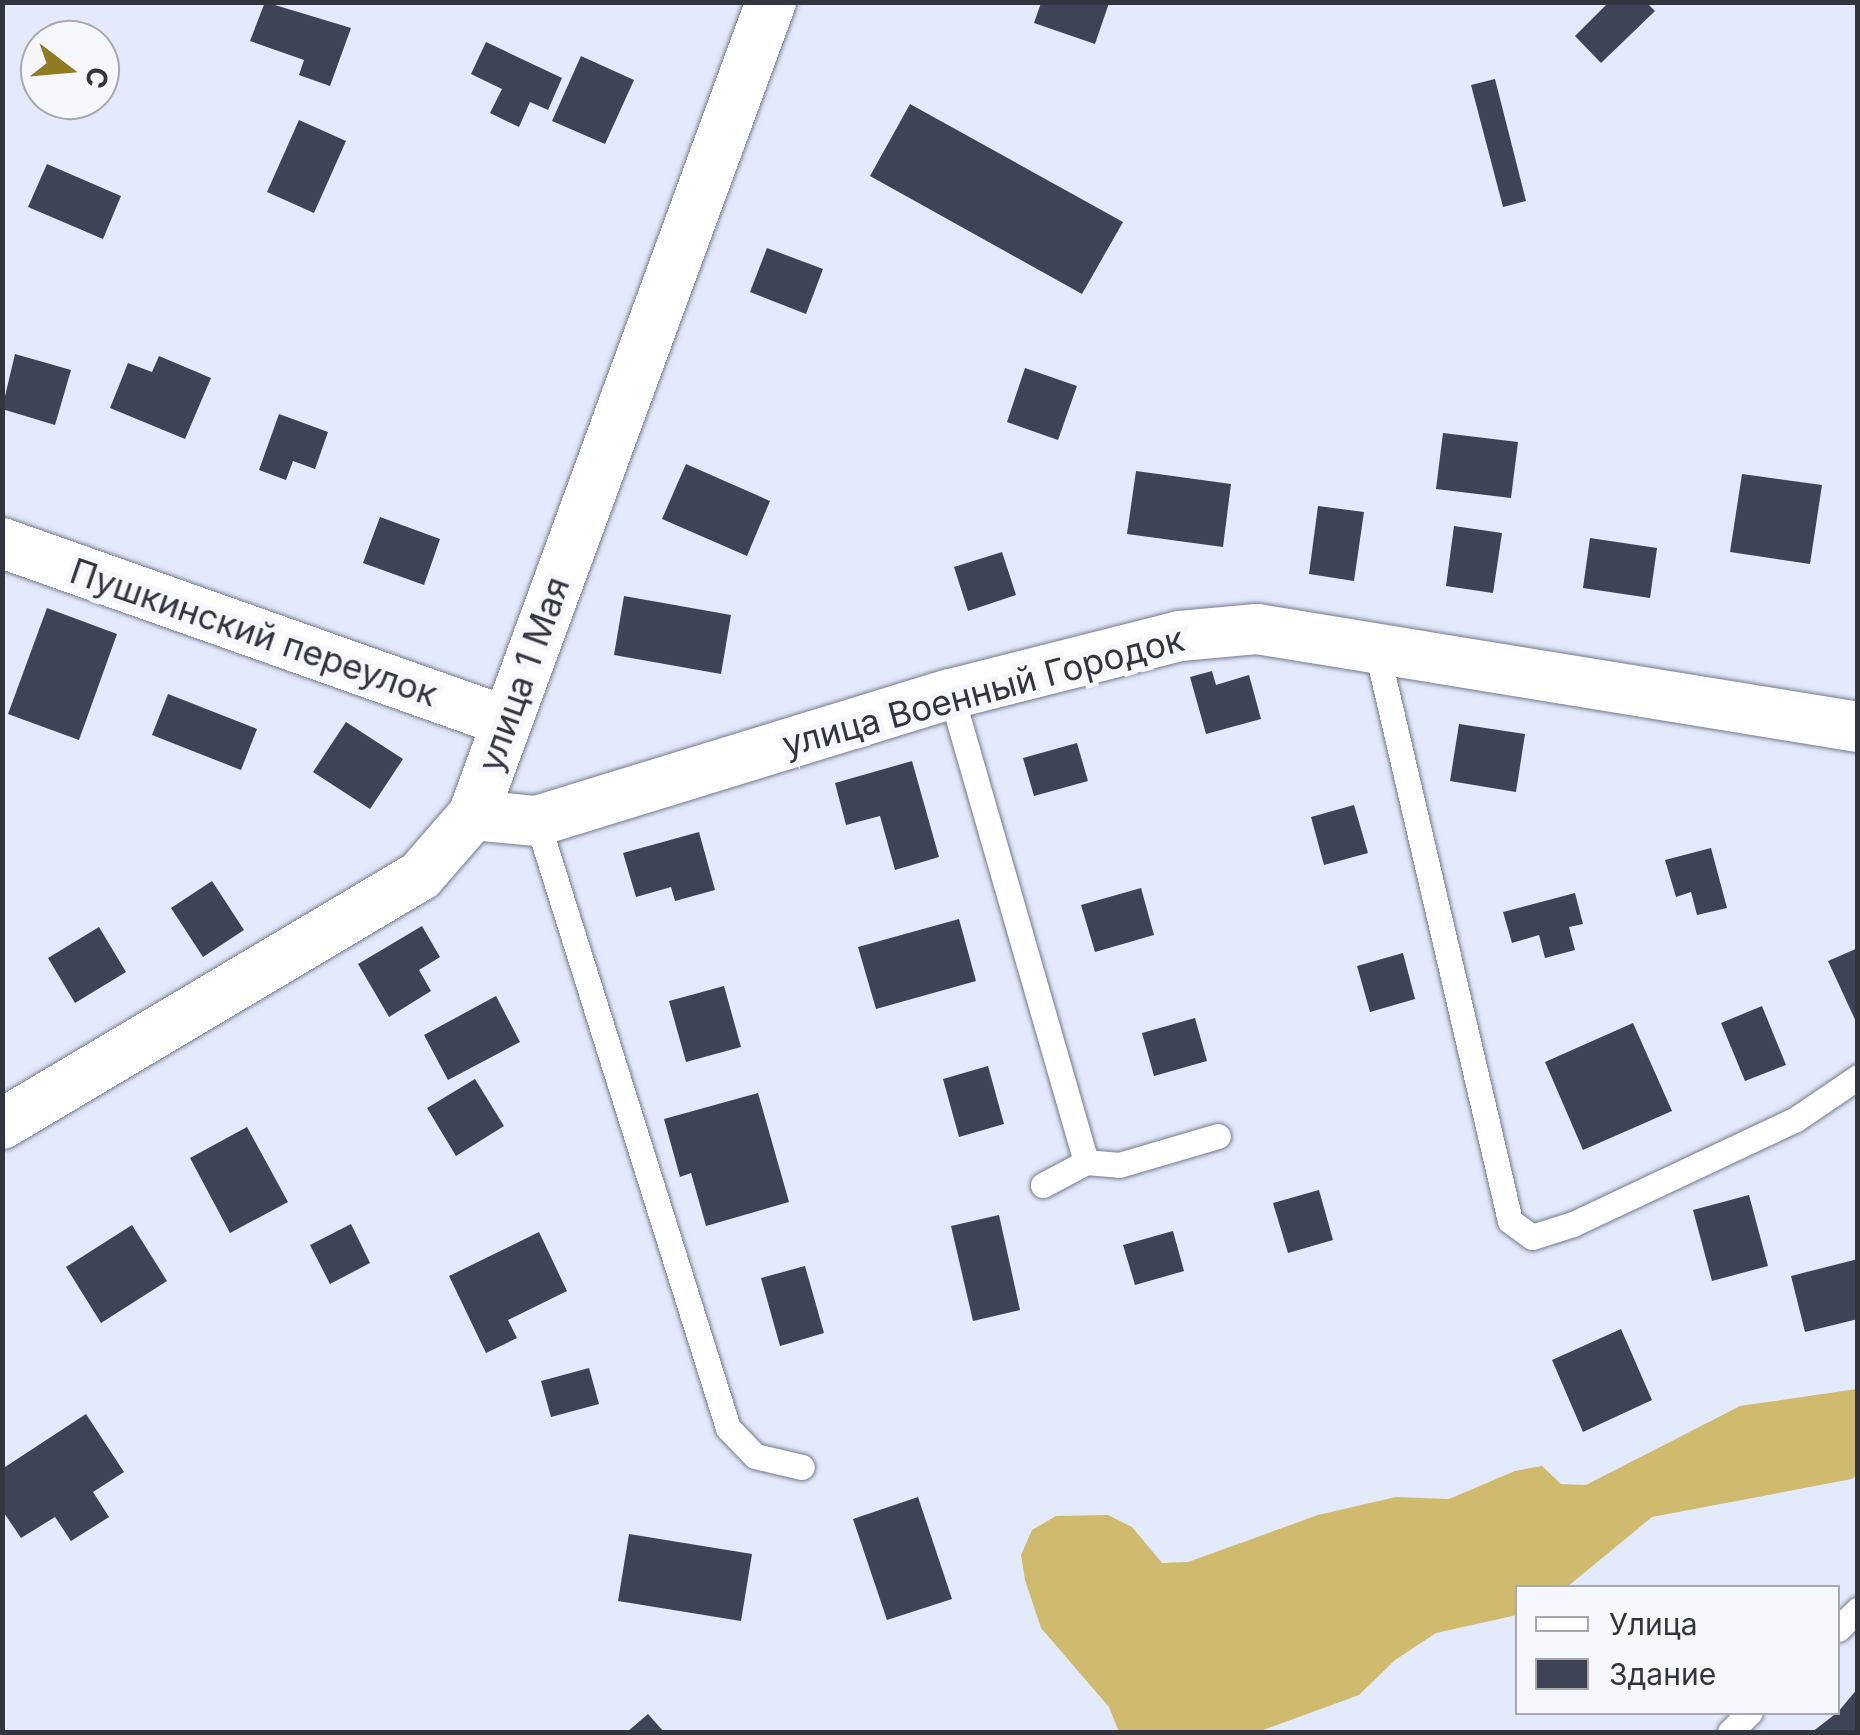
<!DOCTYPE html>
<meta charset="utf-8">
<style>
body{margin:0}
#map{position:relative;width:1860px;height:1735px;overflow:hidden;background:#e3eafb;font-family:Inter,sans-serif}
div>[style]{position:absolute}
.forest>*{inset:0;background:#cfba6d}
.building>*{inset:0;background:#3e4456}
.roads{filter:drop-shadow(0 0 2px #727a8d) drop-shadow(0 0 2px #727a8d)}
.service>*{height:25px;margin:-12.5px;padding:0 12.5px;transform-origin:12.5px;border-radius:12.5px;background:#fff}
.minor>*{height:50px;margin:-25px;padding:0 25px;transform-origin:25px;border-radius:25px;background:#fff}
span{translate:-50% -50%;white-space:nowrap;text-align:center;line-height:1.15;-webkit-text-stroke:10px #f6f7fc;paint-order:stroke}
.street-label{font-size:35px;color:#32353e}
.frame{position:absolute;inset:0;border:5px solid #32353e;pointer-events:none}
.legend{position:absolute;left:1515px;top:1585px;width:325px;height:130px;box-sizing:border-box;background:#f6f7fc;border:2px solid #a8a9b0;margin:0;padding:12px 18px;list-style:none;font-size:30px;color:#32353e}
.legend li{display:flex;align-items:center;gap:20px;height:50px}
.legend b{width:50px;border:2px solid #a8a9b0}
.north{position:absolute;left:20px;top:20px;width:100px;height:100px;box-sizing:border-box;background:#f6f7fc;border:2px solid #a8a9b0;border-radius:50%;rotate:106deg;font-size:28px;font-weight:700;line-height:40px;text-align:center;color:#32353e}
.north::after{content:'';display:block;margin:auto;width:35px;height:45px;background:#917b22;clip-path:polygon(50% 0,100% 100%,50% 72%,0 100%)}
</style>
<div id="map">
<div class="forest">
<i style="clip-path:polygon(1857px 1389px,1857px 1474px,1852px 1479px,1652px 1517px,1567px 1587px,1518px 1588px,1517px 1615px,1436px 1633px,1395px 1660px,1359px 1695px,1258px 1732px,1119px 1732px,1109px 1707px,1041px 1628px,1025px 1580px,1021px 1555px,1032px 1530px,1056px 1516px,1108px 1515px,1132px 1527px,1162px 1563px,1188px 1562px,1318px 1515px,1396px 1497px,1449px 1499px,1515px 1471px,1542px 1466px,1561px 1484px,1586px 1485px,1740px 1406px)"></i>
</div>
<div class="building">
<i style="clip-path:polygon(265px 2px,351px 28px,330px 86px,299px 75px,304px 60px,250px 41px)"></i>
<i style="clip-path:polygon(1609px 2px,1646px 2px,1655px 11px,1601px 63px,1575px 36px)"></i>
<i style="clip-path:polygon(1041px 3px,1109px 3px,1095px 44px,1034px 23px)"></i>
<i style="clip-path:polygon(486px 42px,562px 78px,548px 110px,530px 102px,519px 127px,490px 113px,502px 89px,471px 74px)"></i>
<i style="clip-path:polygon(581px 56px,634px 80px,605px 144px,552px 121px)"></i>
<i style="clip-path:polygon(1495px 79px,1526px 201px,1503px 207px,1471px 85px)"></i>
<i style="clip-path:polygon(910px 104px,1123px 222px,1082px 294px,870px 176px)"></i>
<i style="clip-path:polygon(299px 120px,346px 141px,314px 213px,267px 192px)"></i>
<i style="clip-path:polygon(47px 164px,121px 196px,103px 239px,28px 207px)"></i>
<i style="clip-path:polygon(767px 248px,823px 269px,806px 314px,750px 292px)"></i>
<i style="clip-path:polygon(15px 354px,71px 370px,55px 425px,2px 409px)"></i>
<i style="clip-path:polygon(159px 356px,211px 378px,185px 439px,110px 408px,128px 363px,152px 372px)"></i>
<i style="clip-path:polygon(1025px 368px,1077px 386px,1058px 440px,1007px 422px)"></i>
<i style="clip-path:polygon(279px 414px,328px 432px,315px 469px,293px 461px,286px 480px,259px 470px)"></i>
<i style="clip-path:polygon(1443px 433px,1518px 442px,1511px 498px,1436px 489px)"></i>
<i style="clip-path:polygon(686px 464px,770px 501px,747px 556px,662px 519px)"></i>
<i style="clip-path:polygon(1136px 471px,1231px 484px,1223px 547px,1127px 534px)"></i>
<i style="clip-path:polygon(1742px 474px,1822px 485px,1810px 564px,1730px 552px)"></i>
<i style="clip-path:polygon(1318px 506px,1364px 512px,1354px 581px,1309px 574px)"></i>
<i style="clip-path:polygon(380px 517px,440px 539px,424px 585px,363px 563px)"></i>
<i style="clip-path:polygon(1454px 526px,1502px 533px,1493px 593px,1446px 586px)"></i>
<i style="clip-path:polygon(1590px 538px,1657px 548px,1650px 598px,1583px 588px)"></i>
<i style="clip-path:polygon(1002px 552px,1016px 595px,968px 611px,954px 567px)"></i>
<i style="clip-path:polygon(624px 596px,731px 615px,721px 674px,614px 655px)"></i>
<i style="clip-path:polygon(47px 608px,117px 634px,79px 740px,8px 714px)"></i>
<i style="clip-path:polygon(1212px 671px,1216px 685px,1249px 675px,1261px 719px,1206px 734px,1190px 677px)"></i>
<i style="clip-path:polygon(168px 694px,257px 729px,241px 770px,152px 735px)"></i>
<i style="clip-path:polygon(346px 722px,403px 759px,370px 809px,313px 772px)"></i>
<i style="clip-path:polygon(1459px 724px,1525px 734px,1516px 792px,1450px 781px)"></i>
<i style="clip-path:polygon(1077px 743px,1088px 781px,1034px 796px,1023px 758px)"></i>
<i style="clip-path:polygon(912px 761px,939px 857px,895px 870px,880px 816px,846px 825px,835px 783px)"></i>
<i style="clip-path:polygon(1354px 805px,1368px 853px,1324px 865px,1311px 817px)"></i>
<i style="clip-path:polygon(699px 832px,715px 890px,675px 901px,671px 887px,636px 897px,623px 853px)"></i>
<i style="clip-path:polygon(1711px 848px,1727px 908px,1697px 915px,1691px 892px,1676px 897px,1665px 860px)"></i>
<i style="clip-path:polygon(212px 881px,244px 930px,203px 957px,171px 908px)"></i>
<i style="clip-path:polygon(1141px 888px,1154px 935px,1095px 952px,1081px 905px)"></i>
<i style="clip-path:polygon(1575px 893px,1583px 924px,1569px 927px,1575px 950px,1545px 958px,1539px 935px,1512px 943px,1503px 912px)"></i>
<i style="clip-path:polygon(959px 919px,976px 981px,876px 1009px,858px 947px)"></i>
<i style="clip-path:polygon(422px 926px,440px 957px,419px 970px,431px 991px,389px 1017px,358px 964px)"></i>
<i style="clip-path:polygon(99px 927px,126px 972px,75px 1003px,48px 958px)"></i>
<i style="clip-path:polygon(1858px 948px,1858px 1026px,1828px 961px)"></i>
<i style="clip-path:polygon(1403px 953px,1415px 999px,1370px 1012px,1357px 966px)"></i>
<i style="clip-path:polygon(724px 986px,741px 1047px,686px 1062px,669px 1001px)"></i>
<i style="clip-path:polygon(496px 996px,520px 1042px,448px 1080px,424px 1035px)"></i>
<i style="clip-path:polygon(1762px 1006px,1786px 1065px,1745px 1081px,1721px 1023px)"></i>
<i style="clip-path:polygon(1195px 1018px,1207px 1061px,1154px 1076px,1142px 1033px)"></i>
<i style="clip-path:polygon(1633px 1023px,1672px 1111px,1583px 1150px,1545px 1062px)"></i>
<i style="clip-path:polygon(988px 1066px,1004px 1124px,959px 1137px,943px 1079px)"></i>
<i style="clip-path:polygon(475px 1079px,504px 1126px,456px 1156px,427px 1108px)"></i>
<i style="clip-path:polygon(758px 1093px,789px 1202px,706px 1226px,691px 1173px,680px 1177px,664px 1119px)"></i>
<i style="clip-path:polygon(247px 1127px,288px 1202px,230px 1233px,190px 1158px)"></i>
<i style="clip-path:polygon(1319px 1190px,1333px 1240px,1288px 1253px,1273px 1203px)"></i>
<i style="clip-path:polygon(1749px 1195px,1768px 1266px,1712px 1281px,1693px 1210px)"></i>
<i style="clip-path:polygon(999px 1215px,1020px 1310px,973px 1321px,951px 1226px)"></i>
<i style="clip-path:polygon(351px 1224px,370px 1263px,330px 1284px,310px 1245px)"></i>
<i style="clip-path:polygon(132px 1225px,167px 1281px,101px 1323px,66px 1267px)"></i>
<i style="clip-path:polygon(1173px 1231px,1184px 1271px,1135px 1285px,1123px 1245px)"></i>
<i style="clip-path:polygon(539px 1232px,567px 1291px,508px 1320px,517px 1338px,486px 1353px,449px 1276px)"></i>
<i style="clip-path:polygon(1858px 1259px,1858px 1319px,1805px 1332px,1791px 1276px)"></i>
<i style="clip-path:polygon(805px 1266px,824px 1333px,780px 1346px,761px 1278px)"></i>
<i style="clip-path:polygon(1621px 1329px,1652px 1400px,1583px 1432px,1552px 1360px)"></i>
<i style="clip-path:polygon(589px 1368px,599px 1404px,551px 1417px,541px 1381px)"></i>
<i style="clip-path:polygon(86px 1414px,124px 1472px,93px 1492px,109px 1517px,71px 1541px,55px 1517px,21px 1538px,2px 1510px,2px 1469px)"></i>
<i style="clip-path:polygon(918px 1497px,952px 1599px,887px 1620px,853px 1519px)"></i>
<i style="clip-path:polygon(629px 1534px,752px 1554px,741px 1621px,618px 1601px)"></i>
<i style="clip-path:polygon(1858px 1688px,1858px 1732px,1812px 1732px,1838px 1712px)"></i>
<i style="clip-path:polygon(648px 1714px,664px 1732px,627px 1732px)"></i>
</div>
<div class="roads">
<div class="service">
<i style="left:1376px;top:647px;width:589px;rotate:76.86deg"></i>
<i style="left:1510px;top:1221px;width:27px;rotate:36deg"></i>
<i style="left:1532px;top:1237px;width:43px;rotate:-17.6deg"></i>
<i style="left:1573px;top:1224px;width:246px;rotate:-25.2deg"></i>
<i style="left:1796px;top:1119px;width:75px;rotate:-34.1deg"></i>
<i style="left:951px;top:694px;width:487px;rotate:73.9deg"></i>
<i style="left:1086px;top:1162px;width:33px;rotate:5deg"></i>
<i style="left:1119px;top:1165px;width:103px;rotate:-16.3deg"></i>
<i style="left:537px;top:821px;width:636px;rotate:72.53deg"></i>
<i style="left:728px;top:1428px;width:39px;rotate:46deg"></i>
<i style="left:755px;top:1456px;width:48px;rotate:13.2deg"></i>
<i style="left:1043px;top:1185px;width:49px;rotate:-28.1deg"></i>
<i style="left:1838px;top:1629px;width:28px;rotate:-44deg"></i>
<i style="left:1730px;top:1732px;width:28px;rotate:-45deg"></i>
</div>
<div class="minor">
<i style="left:2px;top:543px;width:534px;rotate:19.49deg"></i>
<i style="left:473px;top:815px;width:64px;rotate:5.4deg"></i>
<i style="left:537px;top:821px;width:433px;rotate:-17.1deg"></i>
<i style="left:951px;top:694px;width:236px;rotate:-14.2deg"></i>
<i style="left:1180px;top:636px;width:77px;rotate:-5.2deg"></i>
<i style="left:1257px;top:629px;width:609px;rotate:9.26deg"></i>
<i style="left:2px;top:1124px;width:486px;rotate:-30.7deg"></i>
<i style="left:420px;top:876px;width:81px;rotate:-49deg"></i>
<i style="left:473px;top:815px;width:866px;rotate:-69.87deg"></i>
</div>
</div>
<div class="street-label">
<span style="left:254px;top:632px;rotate:19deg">Пушкинский переулок</span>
<span style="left:523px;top:674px;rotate:-70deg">улица 1 Мая</span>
<span style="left:983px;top:691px;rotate:-15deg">улица Военный Городок</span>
</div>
<div class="frame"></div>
<ul class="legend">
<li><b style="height:12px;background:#fff"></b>Улица</li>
<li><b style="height:28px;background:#3e4456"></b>Здание</li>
</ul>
<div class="north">С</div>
</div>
